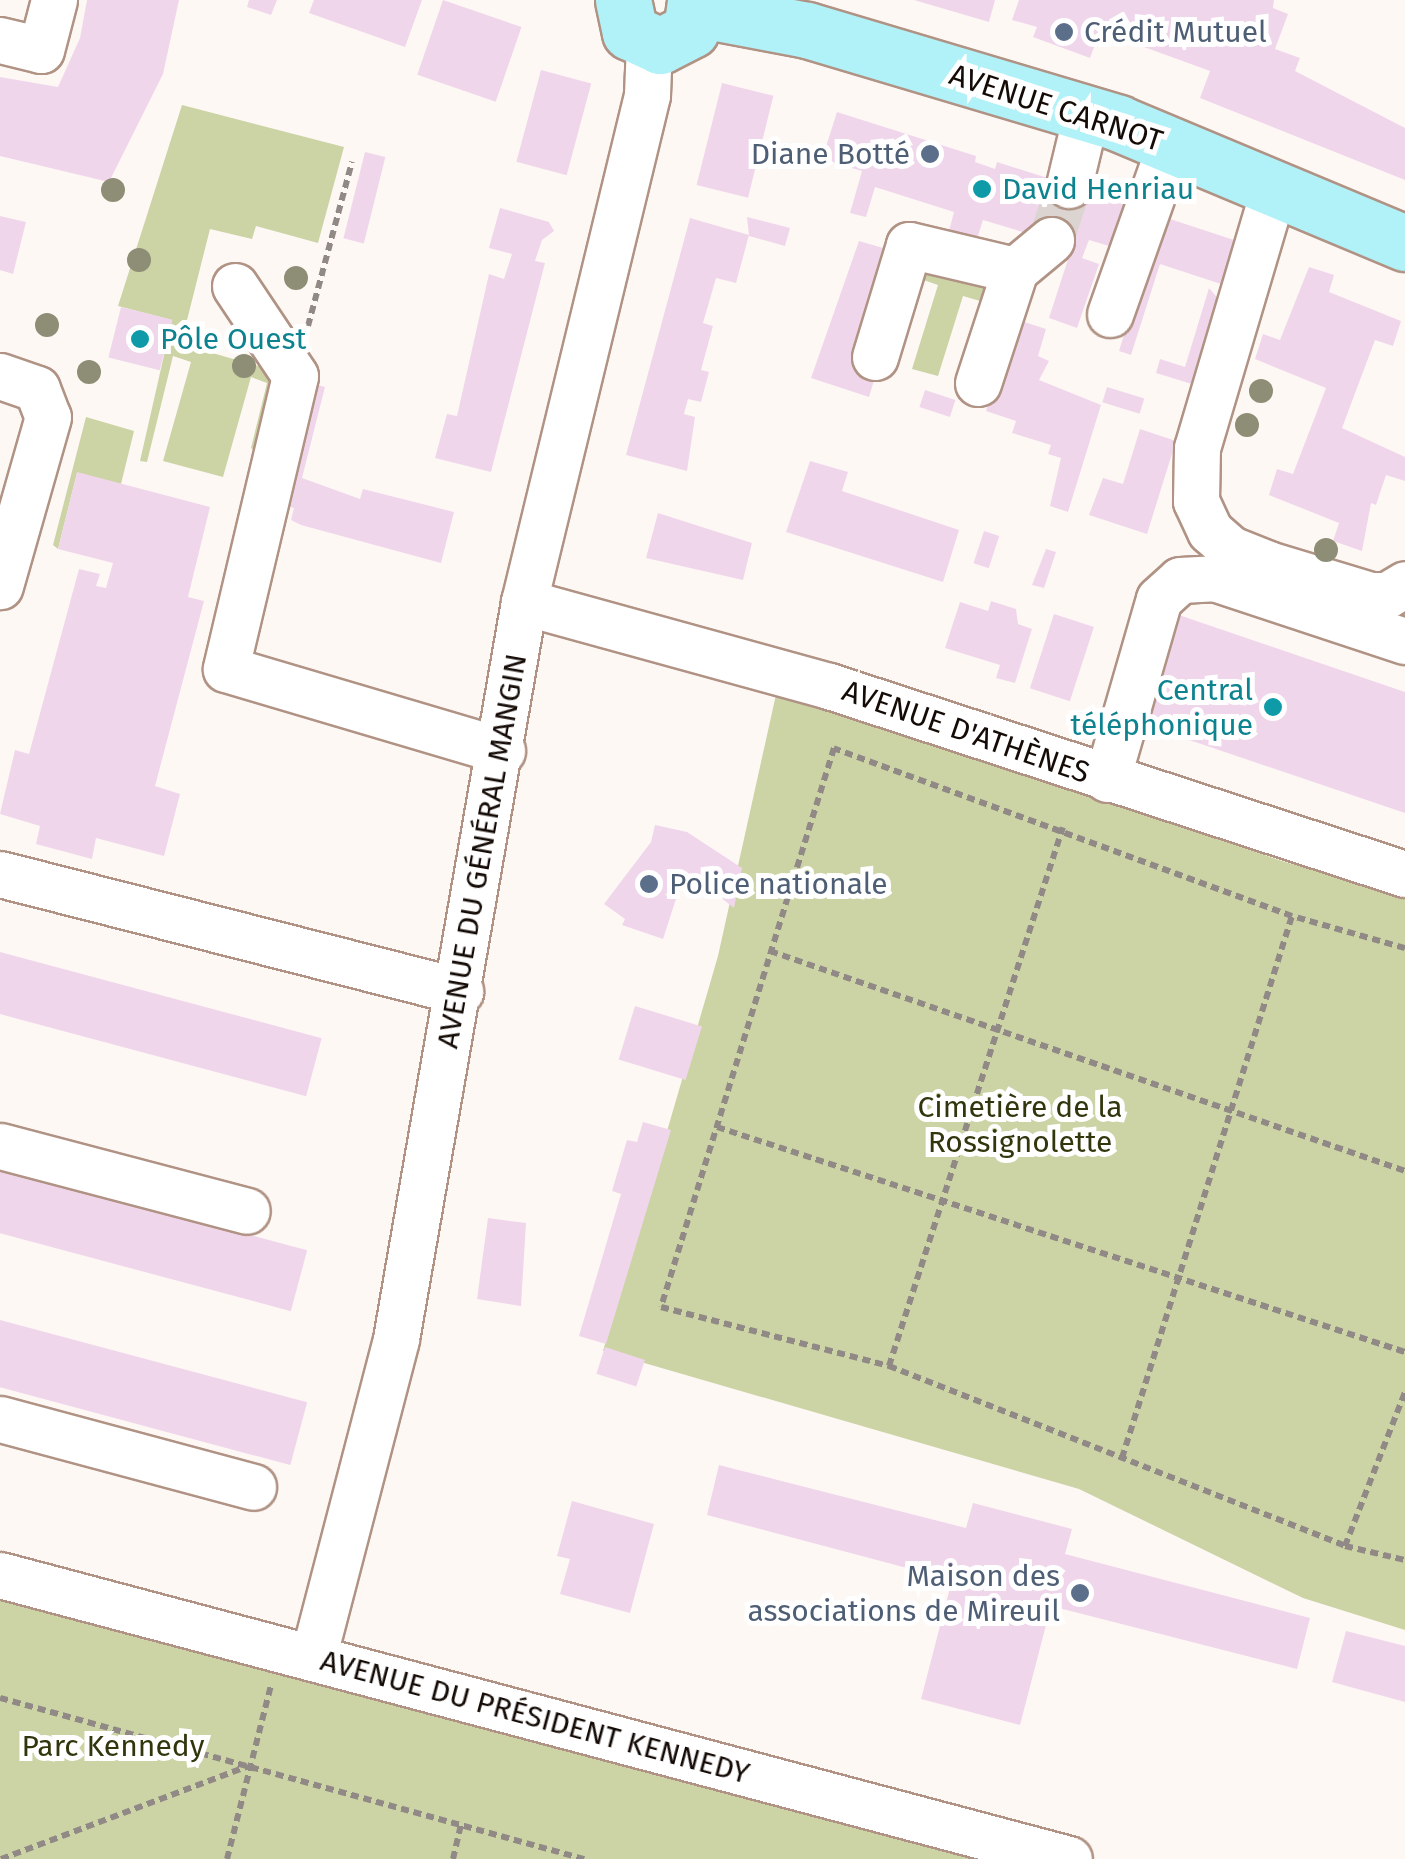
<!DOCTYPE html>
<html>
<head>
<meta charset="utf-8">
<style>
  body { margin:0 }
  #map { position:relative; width:1405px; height:1859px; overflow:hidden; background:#fef8f5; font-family:"Fira Sans",sans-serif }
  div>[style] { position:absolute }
  .green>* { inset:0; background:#ccd3a5 }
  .building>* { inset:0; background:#f0d6eb; transform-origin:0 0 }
  .minor-tunnel>* { height:45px; margin-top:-22.5px; transform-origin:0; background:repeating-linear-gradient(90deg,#dbd4d1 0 45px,transparent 0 67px) }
  .path>* { height:6px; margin-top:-3px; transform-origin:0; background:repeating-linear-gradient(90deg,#908985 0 8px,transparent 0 13px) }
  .roads { filter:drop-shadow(2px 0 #b09384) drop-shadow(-2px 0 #b09384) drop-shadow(0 2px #b09384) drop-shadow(0 -2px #b09384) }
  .minor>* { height:45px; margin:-22.5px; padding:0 22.5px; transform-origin:22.5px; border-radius:22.5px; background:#fff }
  .major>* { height:55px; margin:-27.5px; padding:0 27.5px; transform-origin:27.5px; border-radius:27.5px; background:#b1f2f9 }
  .trees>* { width:24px; height:24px; margin:-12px; border-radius:50%; background:#8e8d75 }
  .dots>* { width:28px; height:28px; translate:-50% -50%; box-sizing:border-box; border:5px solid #fff; border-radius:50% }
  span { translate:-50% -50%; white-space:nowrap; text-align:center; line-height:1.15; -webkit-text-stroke:10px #fff; paint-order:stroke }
  .service-label { font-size:30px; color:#4e5e75 }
  .left { translate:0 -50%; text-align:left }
  .right { translate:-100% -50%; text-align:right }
  .street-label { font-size:30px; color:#140b06 }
  .culture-label { font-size:30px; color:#0d838f }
  .park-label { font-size:30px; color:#32360d }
</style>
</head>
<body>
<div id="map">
  <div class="green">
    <i style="clip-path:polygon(182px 105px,344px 147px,318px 243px,256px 226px,252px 239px,210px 229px,181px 344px,272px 370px,278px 387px,257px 453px,251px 448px,267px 383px,251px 377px,223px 477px,163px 461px,191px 362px,173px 356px,147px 462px,140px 461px,172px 320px,118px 306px)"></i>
    <i style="clip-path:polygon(917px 258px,994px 283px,987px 303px,963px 296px,938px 376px,912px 369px,938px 285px,912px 276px)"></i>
    <i style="clip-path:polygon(86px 417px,134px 431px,121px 484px,77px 473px,58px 549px,53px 545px)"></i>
    <i style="clip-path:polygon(777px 690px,1285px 862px,1405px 895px,1405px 1630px,1303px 1598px,1079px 1489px,603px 1351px,718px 956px)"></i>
    <i style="clip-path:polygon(0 1600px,985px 1859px,0 1859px)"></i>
  </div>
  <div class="building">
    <i style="clip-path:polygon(87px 0,179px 0,163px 74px,109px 182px,0 156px,0 77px,58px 87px,80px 38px)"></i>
    <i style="clip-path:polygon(249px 0,277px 0,271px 15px,247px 7px)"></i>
    <i style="clip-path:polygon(314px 0,422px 0,405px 47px,309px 13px)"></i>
    <i style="left:443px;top:0;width:83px;height:79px;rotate:19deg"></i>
    <i style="clip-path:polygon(914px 0,995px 0,989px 22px)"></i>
    <i style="clip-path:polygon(1019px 0,1274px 0,1273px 8px,1288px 14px,1275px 49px,1300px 58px,1295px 71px,1405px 128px,1405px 180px,1200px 98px,1210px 71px,1100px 31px,1090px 58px,1033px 37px,1037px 27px,1012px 20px)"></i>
    <i style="left:541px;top:70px;width:52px;height:95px;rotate:15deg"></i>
    <i style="left:722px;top:83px;width:53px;height:105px;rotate:14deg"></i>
    <i style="clip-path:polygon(837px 112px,976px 156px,975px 162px,995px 169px,997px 162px,1136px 206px,1122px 250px,1089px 240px,1082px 258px,1099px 264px,1077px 328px,1049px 318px,1072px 247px,983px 220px,977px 239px,949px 231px,954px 212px,875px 187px,866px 217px,850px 213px,862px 171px,822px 159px)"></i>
    <i style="left:365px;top:152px;width:21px;height:89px;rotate:14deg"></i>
    <i style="clip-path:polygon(500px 208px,549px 222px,554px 231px,542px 240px,535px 261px,545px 263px,491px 472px,435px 458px,447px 414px,457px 416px,489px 274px,504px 279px,512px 254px,489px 248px)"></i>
    <i style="clip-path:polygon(0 216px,26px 222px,13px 274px,0 270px)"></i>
    <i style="clip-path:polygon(1161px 216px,1240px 242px,1227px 286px,1160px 264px,1131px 355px,1119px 351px)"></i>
    <i style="clip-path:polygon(747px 217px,790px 228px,785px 246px,749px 236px)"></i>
    <i style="clip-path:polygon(690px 218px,749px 235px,736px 283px,716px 278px,703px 323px,713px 326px,701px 370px,709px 372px,701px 402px,688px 399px,684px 414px,695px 417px,687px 471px,626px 455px)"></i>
    <i style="clip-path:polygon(859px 241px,890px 250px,855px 367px,876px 374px,869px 397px,811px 378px)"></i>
    <i style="clip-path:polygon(1309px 267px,1334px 275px,1329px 292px,1401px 321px,1393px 346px,1375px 340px,1342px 428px,1405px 457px,1405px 481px,1386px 475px,1376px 505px,1371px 503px,1362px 551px,1333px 541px,1339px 523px,1269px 495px,1277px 469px,1293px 474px,1326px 388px,1255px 359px,1263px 334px,1280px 340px)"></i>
    <i style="clip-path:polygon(1209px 288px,1221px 302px,1195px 385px,1156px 373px,1160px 359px,1185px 367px)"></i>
    <i style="left:121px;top:307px;width:53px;height:52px;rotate:14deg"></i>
    <i style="clip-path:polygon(1015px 319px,1046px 329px,1038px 356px,1049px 361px,1039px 380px,1101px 405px,1068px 512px,1050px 506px,1061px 458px,1048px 454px,1051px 445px,1012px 433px,1016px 421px,986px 411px)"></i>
    <i style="clip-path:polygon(314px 384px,325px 387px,302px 478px,360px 499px,363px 489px,454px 512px,441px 563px,301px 525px,291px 520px,294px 508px,276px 504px)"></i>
    <i style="left:1107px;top:387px;width:39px;height:16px;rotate:17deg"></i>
    <i style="left:925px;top:390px;width:32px;height:18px;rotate:18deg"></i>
    <i style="clip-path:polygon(1140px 429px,1176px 441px,1147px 534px,1089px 515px,1103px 478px,1123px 484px)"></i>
    <i style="clip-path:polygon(810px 461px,848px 472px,842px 491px,959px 530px,943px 582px,786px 532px)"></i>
    <i style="clip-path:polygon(77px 472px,210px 507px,188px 597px,204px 601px,155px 786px,180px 794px,164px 856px,96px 838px,92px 859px,36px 844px,40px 826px,0 814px,15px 750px,29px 754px,79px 569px,100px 574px,96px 586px,106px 588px,113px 563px,58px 549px)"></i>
    <i style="clip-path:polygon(658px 513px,752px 543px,743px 580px,646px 558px)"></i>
    <i style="left:984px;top:531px;width:16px;height:34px;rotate:18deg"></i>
    <i style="clip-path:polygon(1046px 549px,1056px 552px,1044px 588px,1032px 585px)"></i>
    <i style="clip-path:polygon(991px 601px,1016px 609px,1018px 624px,1032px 629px,1015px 683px,996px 678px,1000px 665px,945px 648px,960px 602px,988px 611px)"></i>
    <i style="clip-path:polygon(1173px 613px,1405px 692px,1405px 813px,1136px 722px)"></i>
    <i style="left:1054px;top:614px;width:42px;height:78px;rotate:18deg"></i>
    <i style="clip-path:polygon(655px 825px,687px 832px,742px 868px,734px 908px,690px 873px,665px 895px,676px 899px,663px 939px,622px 925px,625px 919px,604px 904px,651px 842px)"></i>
    <i style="left:0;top:952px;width:333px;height:60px;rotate:15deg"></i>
    <i style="left:635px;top:1006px;width:70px;height:56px;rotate:17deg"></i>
    <i style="clip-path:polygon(643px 1122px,671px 1130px,606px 1344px,579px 1336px,621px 1194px,612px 1191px,627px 1140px,637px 1142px)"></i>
    <i style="left:0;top:1168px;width:318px;height:63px;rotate:15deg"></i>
    <i style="clip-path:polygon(488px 1218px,526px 1223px,521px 1306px,477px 1299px)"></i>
    <i style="left:0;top:1320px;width:318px;height:65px;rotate:15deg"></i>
    <i style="left:605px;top:1347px;width:42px;height:28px;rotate:18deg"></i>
    <i style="clip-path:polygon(719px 1465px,966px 1528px,973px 1503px,1072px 1529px,1065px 1554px,1310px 1618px,1297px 1669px,1051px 1606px,1020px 1725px,921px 1699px,952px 1580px,707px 1515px)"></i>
    <i style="clip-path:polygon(572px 1501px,654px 1524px,630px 1613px,560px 1594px,570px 1559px,557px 1556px)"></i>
    <i style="clip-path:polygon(1346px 1631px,1405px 1646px,1405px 1702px,1332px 1682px)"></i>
  </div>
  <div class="minor-tunnel">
    <i style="left:1051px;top:240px;width:58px;rotate:-71.9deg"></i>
  </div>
  <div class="path">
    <i style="left:308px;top:326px;width:170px;rotate:-75deg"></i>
    <i style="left:1405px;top:948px;width:117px;rotate:-164.2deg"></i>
    <i style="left:1292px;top:916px;width:488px;rotate:-159.9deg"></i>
    <i style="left:834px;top:748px;width:585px;rotate:107.2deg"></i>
    <i style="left:661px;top:1307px;width:236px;rotate:14.5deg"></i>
    <i style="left:889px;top:1366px;width:490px;rotate:21.5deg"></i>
    <i style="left:1345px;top:1546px;width:62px;rotate:13.1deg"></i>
    <i style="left:770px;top:951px;width:672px;rotate:19.11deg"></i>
    <i style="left:717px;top:1127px;width:724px;rotate:18.11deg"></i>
    <i style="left:889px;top:1366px;width:566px;rotate:-72.11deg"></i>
    <i style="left:1122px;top:1458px;width:568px;rotate:-72.59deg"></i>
    <i style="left:1345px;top:1546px;width:165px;rotate:-68.7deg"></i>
    <i style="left:0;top:1698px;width:606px;rotate:15.41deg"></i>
    <i style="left:1px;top:1859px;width:264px;rotate:-20.6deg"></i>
    <i style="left:227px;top:1859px;width:179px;rotate:-75.8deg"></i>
    <i style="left:453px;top:1859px;width:35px;rotate:-77deg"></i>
  </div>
  <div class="roads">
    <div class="minor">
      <i style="left:0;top:40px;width:42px;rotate:13.7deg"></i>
      <i style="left:41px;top:50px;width:52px;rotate:-75.4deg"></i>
      <i style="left:1069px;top:185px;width:73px;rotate:-76.5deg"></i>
      <i style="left:1274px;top:188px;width:271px;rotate:106.5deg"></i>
      <i style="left:1197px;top:448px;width:53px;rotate:91.1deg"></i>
      <i style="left:1196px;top:501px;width:33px;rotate:65deg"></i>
      <i style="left:1210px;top:531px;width:28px;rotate:41deg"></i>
      <i style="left:1231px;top:549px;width:40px;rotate:22deg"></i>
      <i style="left:1268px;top:564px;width:108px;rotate:16.8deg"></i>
      <i style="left:1371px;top:595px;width:16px"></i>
      <i style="left:1387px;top:595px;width:21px;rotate:-31deg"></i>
      <i style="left:235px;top:286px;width:108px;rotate:56.3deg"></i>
      <i style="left:295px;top:376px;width:301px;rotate:103.3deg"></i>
      <i style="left:226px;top:669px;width:288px;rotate:16.5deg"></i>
      <i style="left:1110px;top:314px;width:179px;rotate:-70.5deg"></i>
      <i style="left:875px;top:357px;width:117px;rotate:-73.1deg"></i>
      <i style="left:909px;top:245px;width:109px;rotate:13.3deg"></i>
      <i style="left:1015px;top:270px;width:47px;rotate:-39.8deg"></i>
      <i style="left:0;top:376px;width:39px;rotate:19deg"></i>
      <i style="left:37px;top:389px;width:30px;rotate:69deg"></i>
      <i style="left:48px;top:417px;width:176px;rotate:105.9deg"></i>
      <i style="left:978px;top:383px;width:119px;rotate:-71.9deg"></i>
      <i style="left:524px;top:602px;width:316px;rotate:15.4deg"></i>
      <i style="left:829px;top:686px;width:606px;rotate:18.08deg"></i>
      <i style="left:1107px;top:779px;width:187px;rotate:-73.9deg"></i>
      <i style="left:1159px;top:599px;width:28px;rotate:-42deg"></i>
      <i style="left:1180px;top:580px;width:34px;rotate:-3deg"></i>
      <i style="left:1214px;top:578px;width:201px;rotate:18.3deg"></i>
      <i style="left:0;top:874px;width:475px;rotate:14.3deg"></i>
      <i style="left:0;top:1146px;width:255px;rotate:14.7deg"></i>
      <i style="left:0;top:1419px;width:262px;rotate:15deg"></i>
      <i style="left:0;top:1575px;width:1106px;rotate:14.88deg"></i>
      <i style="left:313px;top:1658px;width:330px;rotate:-75.4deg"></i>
      <i style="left:396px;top:1339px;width:748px;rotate:-80.15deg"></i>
      <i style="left:524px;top:602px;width:522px;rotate:-76.36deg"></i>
      <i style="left:647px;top:95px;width:51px;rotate:-87.8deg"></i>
    </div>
    <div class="major">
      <i style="left:623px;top:0;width:33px;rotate:78deg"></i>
      <i style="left:630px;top:32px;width:33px;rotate:25deg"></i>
      <i style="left:660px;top:46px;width:35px;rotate:-27deg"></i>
      <i style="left:691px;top:30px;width:30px;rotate:-82deg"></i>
      <i style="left:696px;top:9px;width:113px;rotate:10.7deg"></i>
      <i style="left:807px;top:30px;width:325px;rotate:16.6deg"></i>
      <i style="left:1118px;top:123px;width:311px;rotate:22.7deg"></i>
    </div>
  </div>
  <div class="trees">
    <i style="left:113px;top:190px"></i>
    <i style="left:139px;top:260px"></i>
    <i style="left:296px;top:278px"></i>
    <i style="left:47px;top:325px"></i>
    <i style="left:244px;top:366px"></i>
    <i style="left:89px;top:372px"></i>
    <i style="left:1261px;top:391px"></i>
    <i style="left:1247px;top:425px"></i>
    <i style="left:1326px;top:550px"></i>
  </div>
  <div class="dots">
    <i style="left:1064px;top:32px;background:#5c6f8a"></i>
    <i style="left:930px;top:154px;background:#5c6f8a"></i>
    <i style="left:982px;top:189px;background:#0f9aa8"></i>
    <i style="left:140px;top:339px;background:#0f9aa8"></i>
    <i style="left:1273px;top:707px;background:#0f9aa8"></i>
    <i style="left:649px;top:884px;background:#5c6f8a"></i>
    <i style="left:1080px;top:1593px;background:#5c6f8a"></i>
  </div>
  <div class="service-label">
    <span class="left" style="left:1084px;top:32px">Crédit Mutuel</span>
    <span class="right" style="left:910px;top:154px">Diane Botté</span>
    <span class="left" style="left:669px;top:884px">Police nationale</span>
    <span class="right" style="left:1060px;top:1593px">Maison des<br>associations de Mireuil</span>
  </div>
  <div class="street-label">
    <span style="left:1056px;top:108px;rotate:18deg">AVENUE CARNOT</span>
    <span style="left:966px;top:732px;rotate:19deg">AVENUE D'ATHÈNES</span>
    <span style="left:482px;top:851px;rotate:-80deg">AVENUE DU GÉNÉRAL MANGIN</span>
    <span style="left:535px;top:1717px;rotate:15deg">AVENUE DU PRÉSIDENT KENNEDY</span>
  </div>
  <div class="culture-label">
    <span class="left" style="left:1002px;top:189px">David Henriau</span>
    <span class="left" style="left:160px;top:339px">Pôle Ouest</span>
    <span class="right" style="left:1253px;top:707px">Central<br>téléphonique</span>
  </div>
  <div class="park-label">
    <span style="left:1020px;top:1124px">Cimetière de la<br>Rossignolette</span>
    <span style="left:113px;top:1746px">Parc Kennedy</span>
  </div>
</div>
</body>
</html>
